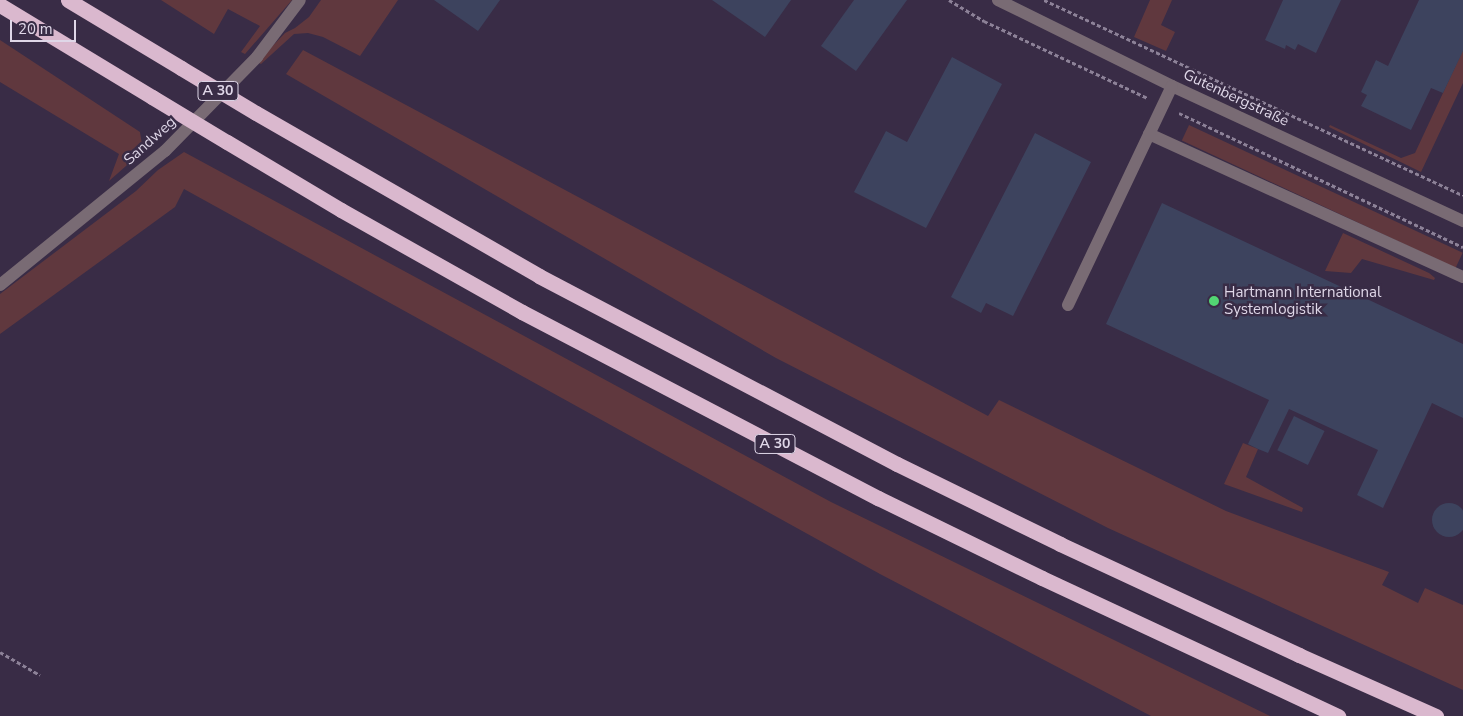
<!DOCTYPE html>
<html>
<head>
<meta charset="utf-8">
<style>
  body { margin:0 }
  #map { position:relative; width:1463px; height:716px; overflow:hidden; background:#392c46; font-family:"Nunito Sans",sans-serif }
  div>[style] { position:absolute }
  .green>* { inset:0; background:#60383e; transform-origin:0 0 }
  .building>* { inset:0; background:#3d435e; transform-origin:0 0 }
  .round { border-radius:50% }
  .path>* { height:3px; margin-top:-1.5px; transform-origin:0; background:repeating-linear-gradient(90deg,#8d8298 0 4px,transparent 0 6.5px) }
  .minor>* { height:12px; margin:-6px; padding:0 6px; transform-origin:6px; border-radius:6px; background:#796b74 }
  .highway>* { height:15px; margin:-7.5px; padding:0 7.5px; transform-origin:7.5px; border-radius:7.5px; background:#dab8ce }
  .highway-bridge>* { height:15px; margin:-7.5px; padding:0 7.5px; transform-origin:7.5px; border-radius:7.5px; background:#dab8ce }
  .dots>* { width:14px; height:14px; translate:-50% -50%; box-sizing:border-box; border:2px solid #392c46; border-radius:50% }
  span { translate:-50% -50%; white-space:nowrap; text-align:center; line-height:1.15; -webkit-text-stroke:5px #392c46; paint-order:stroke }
  .shield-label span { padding:1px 4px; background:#392c46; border:1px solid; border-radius:4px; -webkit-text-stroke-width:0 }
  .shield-label { font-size:14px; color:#dfd7e8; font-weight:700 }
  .street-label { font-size:15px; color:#dfd7e8 }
  .poi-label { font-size:15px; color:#dfd7e8 }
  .left { translate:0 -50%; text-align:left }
  .scale { position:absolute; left:10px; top:20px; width:66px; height:22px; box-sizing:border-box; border:2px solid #dfd7e8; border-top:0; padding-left:6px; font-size:15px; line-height:18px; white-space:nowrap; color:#dfd7e8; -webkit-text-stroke:4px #392c46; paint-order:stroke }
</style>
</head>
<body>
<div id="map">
  <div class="green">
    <i style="clip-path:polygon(161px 0,292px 0,245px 54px,241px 52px,260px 26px,228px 9px,214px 34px)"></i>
    <i style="clip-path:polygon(321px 0,398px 0,360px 56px,323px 37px,308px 33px,294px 34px,261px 64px,257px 62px,285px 33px,295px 28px,309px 17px)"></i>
    <i style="clip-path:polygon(1150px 0,1172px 0,1161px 25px,1175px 32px,1166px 51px,1134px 37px)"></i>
    <i style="clip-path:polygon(0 40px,140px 132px,143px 151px,109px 181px,119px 154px,0 82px)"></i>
    <i style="clip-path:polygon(303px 50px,988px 416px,999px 400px,1226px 511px,1389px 572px,1382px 585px,1418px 603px,1425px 588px,1463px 605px,1463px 690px,1108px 528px,776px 358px,286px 74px)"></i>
    <i style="clip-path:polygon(1463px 50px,1463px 83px,1421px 172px,1329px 127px,1330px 125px,1401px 158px,1415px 153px)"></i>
    <i style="left:1189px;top:125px;width:302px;height:17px;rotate:25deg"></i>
    <i style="clip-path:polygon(184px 152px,831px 502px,1270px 716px,1151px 716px,880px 574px,184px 189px,175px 207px,0 334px,0 294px,136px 191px,158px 170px)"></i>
    <i style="clip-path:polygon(1343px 233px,1429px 273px,1435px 278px,1434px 280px,1362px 259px,1351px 273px,1325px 271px)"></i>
    <i style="clip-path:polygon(1243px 443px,1258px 449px,1246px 477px,1303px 508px,1302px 512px,1224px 484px)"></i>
  </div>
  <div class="building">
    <i style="clip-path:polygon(434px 0,500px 0,478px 31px)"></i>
    <i style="clip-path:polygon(712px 0,791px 0,765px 37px)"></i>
    <i style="clip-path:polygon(854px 0,907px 0,856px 71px,821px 46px)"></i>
    <i style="clip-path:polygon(1283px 0,1341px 0,1316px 53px,1298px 44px,1295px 50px,1286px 45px,1285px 49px,1265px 40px)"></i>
    <i style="clip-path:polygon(1419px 0,1463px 0,1463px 51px,1443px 93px,1431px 88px,1411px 130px,1361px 106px,1367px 95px,1361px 92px,1376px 60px,1388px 66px)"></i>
    <i style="clip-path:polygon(952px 57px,1002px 84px,926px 228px,854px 192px,886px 131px,907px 142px)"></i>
    <i style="clip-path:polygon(1035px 133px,1091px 162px,1013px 316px,986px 303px,981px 313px,951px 297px)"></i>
    <i style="clip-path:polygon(1162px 203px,1463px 344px,1463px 418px,1432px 403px,1383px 508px,1357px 495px,1378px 450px,1289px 409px,1268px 453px,1258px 449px,1248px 444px,1269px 400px,1106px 324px)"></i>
    <i style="left:1294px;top:416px;width:34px;height:38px;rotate:26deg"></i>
    <i class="round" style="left:1432px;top:503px;width:34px;height:34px"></i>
  </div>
  <div class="path">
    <i style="left:949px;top:0;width:41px;rotate:31deg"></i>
    <i style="left:984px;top:21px;width:181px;rotate:25.2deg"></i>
    <i style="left:1044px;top:0;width:462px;rotate:25deg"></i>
    <i style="left:1179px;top:113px;width:314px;rotate:25.3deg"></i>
    <i style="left:0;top:652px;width:46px;rotate:29.9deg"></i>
  </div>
  <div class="minor">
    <i style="left:998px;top:0;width:194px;rotate:26.3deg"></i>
    <i style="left:1172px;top:86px;width:321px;rotate:24.9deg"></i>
    <i style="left:1149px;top:134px;width:345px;rotate:24.5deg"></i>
    <i style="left:0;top:285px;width:213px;rotate:-39.1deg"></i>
    <i style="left:165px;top:151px;width:132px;rotate:-45.6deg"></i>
    <i style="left:257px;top:57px;width:71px;rotate:-53deg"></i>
    <i style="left:1068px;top:305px;width:242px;rotate:-64.6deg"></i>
  </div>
  <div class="highway">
    <i style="left:68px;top:0;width:132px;rotate:31deg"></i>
    <i style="left:0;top:5px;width:178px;rotate:31.2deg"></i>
    <i style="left:256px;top:113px;width:327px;rotate:29.9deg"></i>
    <i style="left:539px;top:276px;width:404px;rotate:27.7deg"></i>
    <i style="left:897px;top:464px;width:182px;rotate:26.1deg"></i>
    <i style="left:1060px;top:544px;width:264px;rotate:24.9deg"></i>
    <i style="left:1299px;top:655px;width:150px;rotate:24deg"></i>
    <i style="left:227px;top:142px;width:133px;rotate:30.8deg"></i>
    <i style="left:341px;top:210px;width:208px;rotate:29.4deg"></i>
    <i style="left:522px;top:312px;width:402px;rotate:27.6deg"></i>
    <i style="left:878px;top:498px;width:182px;rotate:26deg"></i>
    <i style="left:1042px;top:578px;width:327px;rotate:25deg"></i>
  </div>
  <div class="highway-bridge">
    <i style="left:181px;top:68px;width:87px;rotate:31deg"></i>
    <i style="left:152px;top:97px;width:87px;rotate:31deg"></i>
  </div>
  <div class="dots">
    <i style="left:1214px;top:301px;background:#52d673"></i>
  </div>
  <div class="shield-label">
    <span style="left:218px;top:91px">A 30</span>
    <span style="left:775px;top:444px">A 30</span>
  </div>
  <div class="street-label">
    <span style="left:1236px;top:98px;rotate:25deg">Gutenbergstraße</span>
    <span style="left:150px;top:141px;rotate:-42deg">Sandweg</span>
  </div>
  <div class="poi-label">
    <span class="left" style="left:1224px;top:301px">Hartmann International<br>Systemlogistik</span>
  </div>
  <div class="scale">20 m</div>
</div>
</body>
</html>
